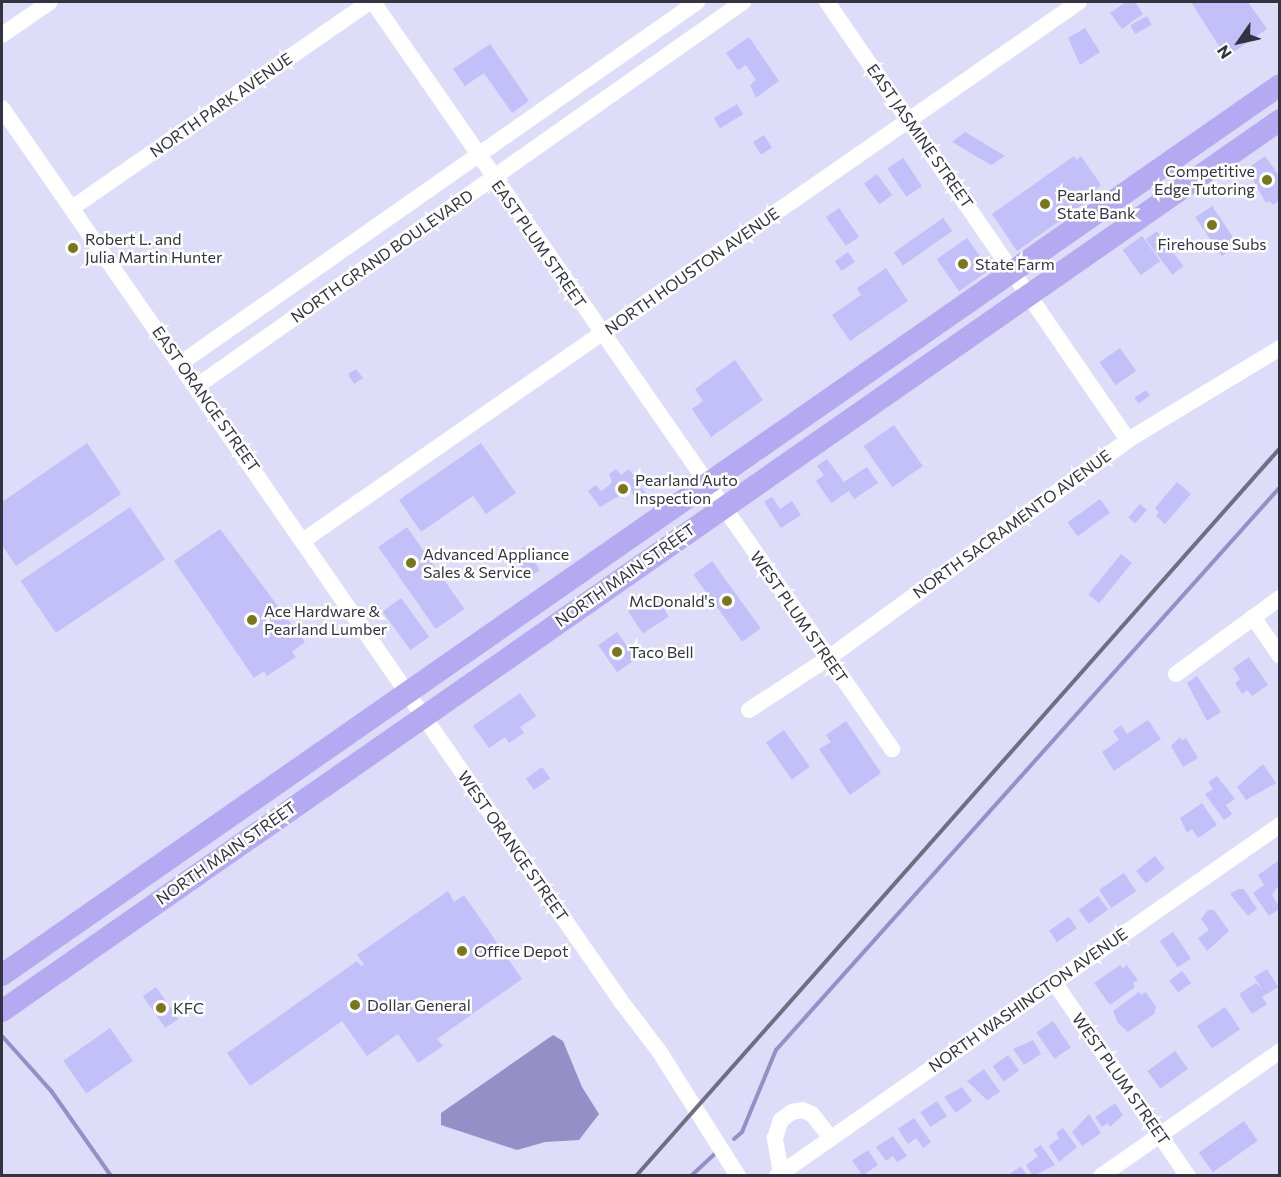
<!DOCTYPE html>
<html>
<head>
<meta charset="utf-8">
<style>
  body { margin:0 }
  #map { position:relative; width:1281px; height:1177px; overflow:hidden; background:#dddcf9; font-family:Commissioner,sans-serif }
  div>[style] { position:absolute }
  .water>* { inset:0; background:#9490c7 }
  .stream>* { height:4px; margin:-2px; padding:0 2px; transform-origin:2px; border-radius:2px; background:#9490c7 }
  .building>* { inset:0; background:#c3c0f9; transform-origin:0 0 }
  .minor>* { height:16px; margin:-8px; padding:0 8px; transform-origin:8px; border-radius:8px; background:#fff }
  .major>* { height:22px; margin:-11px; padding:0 11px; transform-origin:11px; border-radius:11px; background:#b5a9f2 }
  .rail>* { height:4px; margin:-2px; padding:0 2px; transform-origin:2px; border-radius:2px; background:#706f82 }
  .dots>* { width:16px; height:16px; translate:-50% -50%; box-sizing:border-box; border:3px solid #fff; border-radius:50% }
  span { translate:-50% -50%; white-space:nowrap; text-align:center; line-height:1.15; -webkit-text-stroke:5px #fff; paint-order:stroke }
  .street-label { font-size:16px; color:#343341 }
  .poi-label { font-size:16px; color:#343341 }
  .right { translate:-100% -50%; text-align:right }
  .left { translate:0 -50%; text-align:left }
  .frame { position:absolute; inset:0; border:3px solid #343341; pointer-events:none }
  .north { position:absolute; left:1209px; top:12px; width:60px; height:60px; -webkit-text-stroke:4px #fff; paint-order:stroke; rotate:236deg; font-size:16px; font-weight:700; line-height:24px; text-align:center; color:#343341 }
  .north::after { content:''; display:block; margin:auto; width:21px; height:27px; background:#343341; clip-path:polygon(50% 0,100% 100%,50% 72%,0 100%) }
</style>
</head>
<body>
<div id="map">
  <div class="water">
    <i style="clip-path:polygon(553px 1035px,563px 1041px,582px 1087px,599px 1114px,579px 1140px,545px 1142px,517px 1150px,441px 1125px,441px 1113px)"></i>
  </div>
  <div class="stream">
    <i style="left:2px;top:1036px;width:75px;rotate:48.2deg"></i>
    <i style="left:52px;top:1092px;width:103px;rotate:54.9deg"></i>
    <i style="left:734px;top:1139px;width:11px;rotate:-41deg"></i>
    <i style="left:742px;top:1132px;width:89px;rotate:-67.5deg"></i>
    <i style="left:776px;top:1050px;width:756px;rotate:-48.16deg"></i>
    <i style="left:691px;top:1176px;width:34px;rotate:-43deg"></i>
  </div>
  <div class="building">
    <i style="clip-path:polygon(1126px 2px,1135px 2px,1143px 14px,1122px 29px,1110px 13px)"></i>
    <i style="clip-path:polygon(1191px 2px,1248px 2px,1267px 29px,1226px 57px)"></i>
    <i style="left:1147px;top:16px;width:10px;height:19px;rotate:61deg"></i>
    <i style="clip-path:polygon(1085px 28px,1100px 52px,1080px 65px,1068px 38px)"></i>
    <i style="clip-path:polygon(749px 37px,779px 81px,756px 98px,750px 85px,756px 80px,746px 65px,738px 70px,726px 53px)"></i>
    <i style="clip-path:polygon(490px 44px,529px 101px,512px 113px,484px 73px,465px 86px,453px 69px)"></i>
    <i style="left:737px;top:104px;width:12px;height:27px;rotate:59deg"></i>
    <i style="clip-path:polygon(965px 132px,1005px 156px,991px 165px,952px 142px)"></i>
    <i style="left:764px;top:135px;width:15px;height:13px;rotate:58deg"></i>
    <i style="clip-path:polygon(1074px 156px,1076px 160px,1081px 156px,1101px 185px,1096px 189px,1099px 193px,1017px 251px,992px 214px)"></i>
    <i style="clip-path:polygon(1265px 156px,1280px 177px,1280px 200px,1273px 205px,1270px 201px,1266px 203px,1247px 169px)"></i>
    <i style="left:903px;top:158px;width:34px;height:19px;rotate:56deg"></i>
    <i style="left:877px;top:174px;width:26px;height:16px;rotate:54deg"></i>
    <i style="left:1212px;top:206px;width:47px;height:20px;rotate:56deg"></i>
    <i style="left:839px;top:208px;width:35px;height:16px;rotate:55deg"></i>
    <i style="left:943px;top:218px;width:16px;height:60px;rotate:55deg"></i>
    <i style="left:1157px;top:231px;width:44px;height:14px;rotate:53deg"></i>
    <i style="left:1142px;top:236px;width:31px;height:24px;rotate:54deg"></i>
    <i style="left:967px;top:238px;width:39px;height:37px;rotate:55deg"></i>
    <i style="left:848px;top:252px;width:12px;height:16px;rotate:55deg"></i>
    <i style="clip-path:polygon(886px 268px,908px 301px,850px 341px,832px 315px,861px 295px,857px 288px)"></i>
    <i style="left:1120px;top:348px;width:28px;height:25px;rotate:55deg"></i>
    <i style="clip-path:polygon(735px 360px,763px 400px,711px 437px,692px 409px,703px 401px,695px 389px)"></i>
    <i style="clip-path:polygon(356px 369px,363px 378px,354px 384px,348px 374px)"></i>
    <i style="left:1146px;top:390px;width:7px;height:14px;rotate:56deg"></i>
    <i style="left:894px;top:425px;width:50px;height:37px;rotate:55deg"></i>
    <i style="clip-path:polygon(87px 443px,121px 494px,16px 566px,2px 545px,2px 502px)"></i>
    <i style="clip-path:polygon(481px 443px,516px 493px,486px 514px,473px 496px,421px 532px,399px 500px)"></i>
    <i style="clip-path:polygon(827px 459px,844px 482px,867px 467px,878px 483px,854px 499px,849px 491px,831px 503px,816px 481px,824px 475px,817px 466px)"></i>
    <i style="clip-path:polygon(616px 469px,621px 475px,629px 469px,647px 495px,638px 502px,630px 490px,600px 507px,588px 491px,596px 485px,601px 491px,608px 486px,612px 482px,609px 474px)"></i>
    <i style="clip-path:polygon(1177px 482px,1191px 494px,1165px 524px,1156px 516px,1159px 513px,1155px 508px)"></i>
    <i style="clip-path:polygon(772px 497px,780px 509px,792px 501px,801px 515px,781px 528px,764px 502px)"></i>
    <i style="left:1100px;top:499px;width:17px;height:40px;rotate:54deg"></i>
    <i style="left:1140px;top:504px;width:9px;height:18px;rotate:41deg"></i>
    <i style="left:130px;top:507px;width:63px;height:132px;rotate:56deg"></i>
    <i style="left:407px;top:527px;width:100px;height:35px;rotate:55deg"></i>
    <i style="clip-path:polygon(220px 529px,305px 642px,292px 652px,296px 657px,267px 676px,264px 671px,254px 678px,174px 561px)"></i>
    <i style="left:524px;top:547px;width:28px;height:14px;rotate:55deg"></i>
    <i style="left:1121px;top:554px;width:14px;height:52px;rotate:39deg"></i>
    <i style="left:712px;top:561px;width:83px;height:23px;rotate:54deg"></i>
    <i style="left:654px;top:594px;width:27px;height:31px;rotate:57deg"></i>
    <i style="left:401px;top:598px;width:48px;height:23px;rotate:54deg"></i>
    <i style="left:617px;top:632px;width:33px;height:23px;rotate:55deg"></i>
    <i style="clip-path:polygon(1249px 657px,1268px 685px,1252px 696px,1248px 690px,1242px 694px,1235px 683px,1240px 679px,1233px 668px)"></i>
    <i style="clip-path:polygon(1197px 676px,1221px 712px,1207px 721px,1187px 683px)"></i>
    <i style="clip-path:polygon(520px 693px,536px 716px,520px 727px,524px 733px,509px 743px,505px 737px,489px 748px,473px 726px)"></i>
    <i style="clip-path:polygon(1148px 720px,1161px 739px,1114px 771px,1102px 752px,1119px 740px,1113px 731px,1121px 725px,1127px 734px)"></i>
    <i style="clip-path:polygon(846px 721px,881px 773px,850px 795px,819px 749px,831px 742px,826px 735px)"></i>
    <i style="left:784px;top:730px;width:45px;height:22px;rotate:55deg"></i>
    <i style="clip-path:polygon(1180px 737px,1182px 740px,1186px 738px,1198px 758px,1183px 767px,1171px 746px)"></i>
    <i style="clip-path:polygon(1263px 764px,1276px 783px,1246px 800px,1237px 787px)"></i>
    <i style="left:542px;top:767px;width:14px;height:20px;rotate:54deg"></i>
    <i style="clip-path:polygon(1217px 776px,1235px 799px,1226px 805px,1232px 814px,1224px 820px,1205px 794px,1213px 789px,1208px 782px)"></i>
    <i style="clip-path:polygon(1202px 803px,1217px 825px,1198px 838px,1192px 829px,1187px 833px,1180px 818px)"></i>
    <i style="left:1155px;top:856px;width:16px;height:24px;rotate:52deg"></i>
    <i style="clip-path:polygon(1278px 861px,1280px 883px,1272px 895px,1280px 908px,1269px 916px,1253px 893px,1264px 885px,1258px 875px)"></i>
    <i style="left:1124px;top:873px;width:22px;height:30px;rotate:56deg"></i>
    <i style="clip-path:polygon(1238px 889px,1244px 889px,1257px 909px,1248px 916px,1230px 894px)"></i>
    <i style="clip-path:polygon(448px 891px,454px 902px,464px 895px,522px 979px,437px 1039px,443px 1046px,418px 1063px,398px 1034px,367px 1056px,342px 1021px,250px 1086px,227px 1053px,357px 961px,361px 966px,364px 964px,357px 955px)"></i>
    <i style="left:1098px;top:896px;width:17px;height:24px;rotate:54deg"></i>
    <i style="clip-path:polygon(1208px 910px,1214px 910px,1229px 931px,1207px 951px,1198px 938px,1209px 930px,1201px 919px)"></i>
    <i style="left:1069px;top:917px;width:14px;height:24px;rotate:56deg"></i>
    <i style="left:1173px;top:932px;width:32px;height:16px;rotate:56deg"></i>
    <i style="clip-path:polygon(1120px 965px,1123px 968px,1127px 965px,1138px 980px,1133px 983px,1135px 987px,1110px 1005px,1094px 983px)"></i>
    <i style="clip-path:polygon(1267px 969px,1278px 987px,1262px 997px,1267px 1004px,1252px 1014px,1239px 994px,1256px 983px,1262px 989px,1254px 977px)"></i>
    <i style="left:1182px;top:971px;width:15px;height:16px;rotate:53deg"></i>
    <i style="left:156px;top:987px;width:39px;height:16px;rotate:55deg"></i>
    <i style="clip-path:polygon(1139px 992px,1141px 995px,1146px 992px,1156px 1007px,1154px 1014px,1128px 1032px,1118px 1023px,1113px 1011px)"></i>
    <i style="left:1225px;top:1007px;width:27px;height:34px;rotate:56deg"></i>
    <i style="left:1053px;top:1021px;width:32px;height:20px;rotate:56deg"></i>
    <i style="left:110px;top:1028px;width:40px;height:57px;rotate:55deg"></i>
    <i style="clip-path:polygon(1033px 1040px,1041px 1054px,1024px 1065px,1013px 1049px)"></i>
    <i style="left:1175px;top:1051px;width:22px;height:34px;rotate:54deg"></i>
    <i style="left:1008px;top:1055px;width:19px;height:19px;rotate:54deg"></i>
    <i style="clip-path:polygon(984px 1069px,1000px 1092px,987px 1100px,967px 1081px)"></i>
    <i style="clip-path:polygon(962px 1087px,972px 1101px,956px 1113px,944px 1097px)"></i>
    <i style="left:937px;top:1101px;width:18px;height:20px;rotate:56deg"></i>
    <i style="clip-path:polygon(1115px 1103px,1123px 1115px,1110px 1127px,1108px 1123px,1102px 1127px,1095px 1117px)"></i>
    <i style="clip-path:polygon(1089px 1114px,1101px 1133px,1082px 1146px,1072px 1132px)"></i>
    <i style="clip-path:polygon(914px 1118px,931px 1142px,923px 1148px,916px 1138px,908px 1144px,898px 1129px)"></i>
    <i style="left:1244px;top:1121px;width:24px;height:55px;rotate:55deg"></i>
    <i style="clip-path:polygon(1063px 1128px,1077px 1147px,1059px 1162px,1049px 1146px,1059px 1138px,1056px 1133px)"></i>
    <i style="clip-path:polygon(893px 1136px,907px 1156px,897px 1162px,893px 1156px,886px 1161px,876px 1147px)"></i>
    <i style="clip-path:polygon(1041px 1145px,1055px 1165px,1033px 1176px,1026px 1165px,1038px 1156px,1033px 1150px)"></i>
    <i style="left:868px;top:1150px;width:18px;height:19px;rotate:56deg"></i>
    <i style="clip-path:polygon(1021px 1166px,1027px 1176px,1007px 1176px)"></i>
  </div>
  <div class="minor">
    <i style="left:373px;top:2px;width:910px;rotate:55.21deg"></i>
    <i style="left:827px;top:2px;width:531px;rotate:55.5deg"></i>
    <i style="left:2px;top:35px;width:58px;rotate:-34.5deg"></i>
    <i style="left:2px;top:108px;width:1085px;rotate:55.28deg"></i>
    <i style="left:620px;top:1000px;width:64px;rotate:52.6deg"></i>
    <i style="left:659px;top:1051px;width:148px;rotate:57.7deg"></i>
    <i style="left:72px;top:208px;width:362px;rotate:-34.7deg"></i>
    <i style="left:181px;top:363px;width:630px;rotate:-34.98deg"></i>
    <i style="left:197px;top:386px;width:668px;rotate:-35.12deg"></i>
    <i style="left:304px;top:540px;width:943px;rotate:-34.77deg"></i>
    <i style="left:1253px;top:617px;width:47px;rotate:55.3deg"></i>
    <i style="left:1176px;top:674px;width:129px;rotate:-36.2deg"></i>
    <i style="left:749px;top:710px;width:93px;rotate:-33.2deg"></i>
    <i style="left:827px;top:659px;width:372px;rotate:-36deg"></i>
    <i style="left:1128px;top:440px;width:178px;rotate:-31.2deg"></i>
    <i style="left:1054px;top:982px;width:236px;rotate:55.4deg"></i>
    <i style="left:781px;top:1173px;width:36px;rotate:-100deg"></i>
    <i style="left:775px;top:1138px;width:19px;rotate:-72deg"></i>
    <i style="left:781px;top:1120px;width:14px;rotate:-36deg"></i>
    <i style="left:792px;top:1112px;width:10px;rotate:-11deg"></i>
    <i style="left:802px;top:1110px;width:11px;rotate:22deg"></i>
    <i style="left:812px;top:1114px;width:31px;rotate:52deg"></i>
    <i style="left:777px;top:1176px;width:613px;rotate:-34.91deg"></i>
    <i style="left:1101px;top:1176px;width:218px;rotate:-34.9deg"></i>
  </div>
  <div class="major">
    <i style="left:2px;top:975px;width:1557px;rotate:-34.85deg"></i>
    <i style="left:2px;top:1011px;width:1558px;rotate:-34.88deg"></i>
  </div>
  <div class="rail">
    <i style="left:636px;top:1176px;width:972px;rotate:-48.5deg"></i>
  </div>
  <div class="dots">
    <i style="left:1267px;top:180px;background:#7a761b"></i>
    <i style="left:1045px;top:204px;background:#7a761b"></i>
    <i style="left:1212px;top:225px;background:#7a761b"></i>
    <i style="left:73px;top:248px;background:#7a761b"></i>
    <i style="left:963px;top:264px;background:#7a761b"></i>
    <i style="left:623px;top:489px;background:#7a761b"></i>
    <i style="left:411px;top:563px;background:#7a761b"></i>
    <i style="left:727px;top:601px;background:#7a761b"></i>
    <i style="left:252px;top:620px;background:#7a761b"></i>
    <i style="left:617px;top:652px;background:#7a761b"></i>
    <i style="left:462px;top:951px;background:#7a761b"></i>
    <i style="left:355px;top:1005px;background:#7a761b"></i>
    <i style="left:161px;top:1008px;background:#7a761b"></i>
  </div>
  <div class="street-label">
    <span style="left:221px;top:105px;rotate:-35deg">NORTH PARK AVENUE</span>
    <span style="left:920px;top:136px;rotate:55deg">EAST JASMINE STREET</span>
    <span style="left:539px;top:244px;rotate:55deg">EAST PLUM STREET</span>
    <span style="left:382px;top:256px;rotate:-35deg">NORTH GRAND BOULEVARD</span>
    <span style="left:692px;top:271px;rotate:-35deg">NORTH HOUSTON AVENUE</span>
    <span style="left:206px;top:399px;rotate:55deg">EAST ORANGE STREET</span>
    <span style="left:1012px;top:524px;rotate:-36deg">NORTH SACRAMENTO AVENUE</span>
    <span style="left:625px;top:575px;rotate:-35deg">NORTH MAIN STREET</span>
    <span style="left:799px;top:617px;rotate:55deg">WEST PLUM STREET</span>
    <span style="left:513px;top:846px;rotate:55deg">WEST ORANGE STREET</span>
    <span style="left:226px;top:853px;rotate:-35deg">NORTH MAIN STREET</span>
    <span style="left:1028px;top:1000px;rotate:-35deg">NORTH WASHINGTON AVENUE</span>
    <span style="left:1121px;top:1079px;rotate:55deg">WEST PLUM STREET</span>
  </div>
  <div class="poi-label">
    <span class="right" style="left:1255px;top:180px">Competitive<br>Edge Tutoring</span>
    <span class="left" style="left:1057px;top:204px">Pearland<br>State Bank</span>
    <span class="left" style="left:85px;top:248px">Robert L. and<br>Julia Martin Hunter</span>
    <span style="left:1212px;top:244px">Firehouse Subs</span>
    <span class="left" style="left:975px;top:264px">State Farm</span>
    <span class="left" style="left:635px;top:489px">Pearland Auto<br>Inspection</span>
    <span class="left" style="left:423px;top:563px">Advanced Appliance<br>Sales &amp; Service</span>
    <span class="right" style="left:715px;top:601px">McDonald's</span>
    <span class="left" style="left:264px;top:620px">Ace Hardware &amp;<br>Pearland Lumber</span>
    <span class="left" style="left:629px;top:652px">Taco Bell</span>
    <span class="left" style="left:474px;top:951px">Office Depot</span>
    <span class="left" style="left:367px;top:1005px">Dollar General</span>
    <span class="left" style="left:173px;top:1008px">KFC</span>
  </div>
  <div class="frame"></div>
  <div class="north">N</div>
</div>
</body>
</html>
